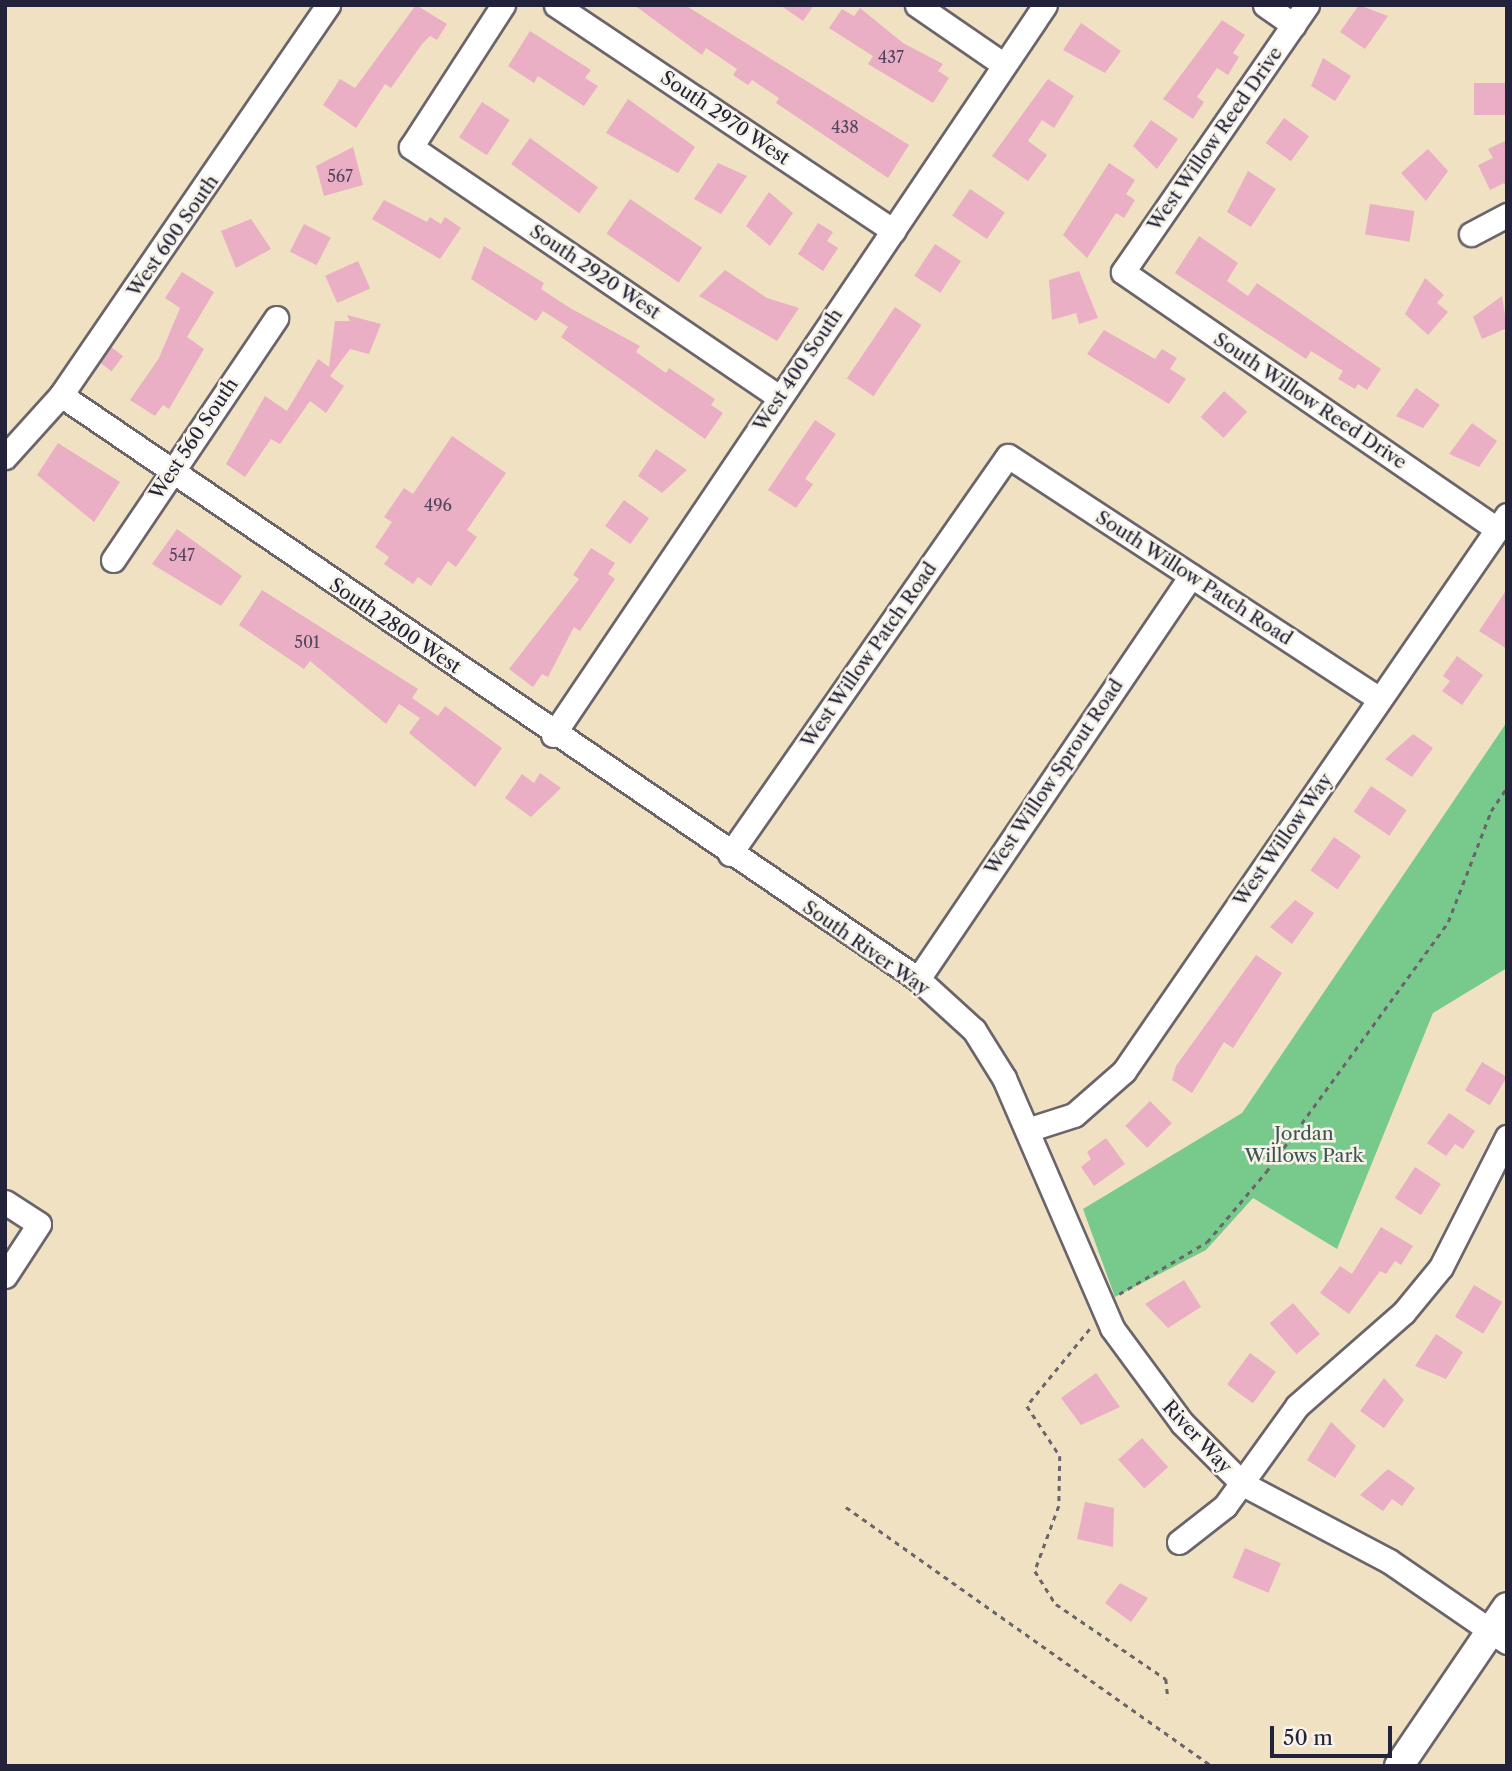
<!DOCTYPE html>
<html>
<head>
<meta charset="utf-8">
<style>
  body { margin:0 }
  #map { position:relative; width:1512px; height:1771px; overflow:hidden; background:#f0e1c3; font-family:"Libre Caslon Text",serif }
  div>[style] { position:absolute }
  .green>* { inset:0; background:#78ca8c }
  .building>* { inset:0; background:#eaafc5; transform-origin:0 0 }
  .path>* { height:2.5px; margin-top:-1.25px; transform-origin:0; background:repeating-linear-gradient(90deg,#6a656b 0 5px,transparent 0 10px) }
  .roads { filter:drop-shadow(2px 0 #6a656b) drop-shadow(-2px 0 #6a656b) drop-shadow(0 2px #6a656b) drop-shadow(0 -2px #6a656b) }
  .minor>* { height:23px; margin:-11.5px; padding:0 11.5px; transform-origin:11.5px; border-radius:11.5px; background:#fff }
  .major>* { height:28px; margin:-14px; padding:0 14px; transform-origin:14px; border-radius:14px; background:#fff }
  span { translate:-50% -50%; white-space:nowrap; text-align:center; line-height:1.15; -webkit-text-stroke:5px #f7f3e8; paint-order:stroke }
  .number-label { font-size:16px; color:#54455e }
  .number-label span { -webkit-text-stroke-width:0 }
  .street-label { font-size:19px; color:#22223b }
  .park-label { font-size:19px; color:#3c5453 }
  .frame { position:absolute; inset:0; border:7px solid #22223b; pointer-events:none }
  .scale { position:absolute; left:1270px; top:1726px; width:122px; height:32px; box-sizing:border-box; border:4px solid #22223b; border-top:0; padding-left:9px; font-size:21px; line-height:24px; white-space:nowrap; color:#22223b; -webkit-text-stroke:5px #f7f3e8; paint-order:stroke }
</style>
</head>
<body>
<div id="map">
  <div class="green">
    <i style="clip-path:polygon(1507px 722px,1507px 968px,1433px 1013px,1337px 1249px,1253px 1198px,1206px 1250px,1115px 1297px,1083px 1209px,1242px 1113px)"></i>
  </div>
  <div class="building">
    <i style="clip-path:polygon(416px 5px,447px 24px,437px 40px,430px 36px,422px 44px,391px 88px,385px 84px,356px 128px,323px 105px,340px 79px,355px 88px)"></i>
    <i style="clip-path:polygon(634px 5px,685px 5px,909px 145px,888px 178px,776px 103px,779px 98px,752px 80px,748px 85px,733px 75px,737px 69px,706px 48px,702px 55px)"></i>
    <i style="clip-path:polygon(780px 5px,814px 5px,803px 21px)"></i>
    <i style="clip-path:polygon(1359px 5px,1388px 16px,1365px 49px,1340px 32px)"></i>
    <i style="clip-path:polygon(860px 8px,903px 43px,943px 64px,938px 71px,949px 78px,933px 103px,868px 64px,873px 56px,829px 28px,842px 9px,854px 16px)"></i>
    <i style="clip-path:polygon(1222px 20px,1245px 35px,1233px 53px,1239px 57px,1228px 75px,1217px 68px,1197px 97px,1204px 102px,1193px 119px,1163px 99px)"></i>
    <i style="clip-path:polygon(1081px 23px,1121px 51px,1105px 73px,1063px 50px)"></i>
    <i style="clip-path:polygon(530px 31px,591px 70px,585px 78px,598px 86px,584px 106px,538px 76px,534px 83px,508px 66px)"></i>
    <i style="clip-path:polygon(1323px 58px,1351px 76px,1335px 101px,1311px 86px)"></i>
    <i style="clip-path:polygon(1048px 79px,1074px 96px,1054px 128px,1042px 120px,1028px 141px,1047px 155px,1028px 181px,992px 156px)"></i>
    <i style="left:1507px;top:83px;width:32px;height:33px;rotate:90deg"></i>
    <i style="clip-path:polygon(628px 99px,695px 147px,678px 173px,606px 133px)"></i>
    <i style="left:482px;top:102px;width:33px;height:42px;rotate:33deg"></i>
    <i style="left:1284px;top:118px;width:31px;height:31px;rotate:36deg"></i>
    <i style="clip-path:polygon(1151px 120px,1178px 139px,1157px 169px,1133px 146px)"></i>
    <i style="left:530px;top:138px;width:84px;height:32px;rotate:36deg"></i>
    <i style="clip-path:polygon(1507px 140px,1507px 189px,1504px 183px,1490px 190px,1478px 165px,1493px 158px,1488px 149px)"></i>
    <i style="clip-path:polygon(353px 147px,363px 185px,324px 196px,316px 166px)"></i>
    <i style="clip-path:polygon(1428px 149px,1448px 171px,1426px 201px,1401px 173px)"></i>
    <i style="clip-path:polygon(718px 163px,747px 176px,721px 214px,694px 199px)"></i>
    <i style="clip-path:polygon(1109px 163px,1135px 180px,1126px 194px,1135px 200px,1124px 218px,1116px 213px,1087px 258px,1063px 235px)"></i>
    <i style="clip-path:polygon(1248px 171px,1276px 189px,1251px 227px,1227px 212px)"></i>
    <i style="left:970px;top:189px;width:42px;height:32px;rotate:34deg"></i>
    <i style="clip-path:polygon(769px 192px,793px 213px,770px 246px,746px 226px)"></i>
    <i style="left:630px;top:199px;width:87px;height:42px;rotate:34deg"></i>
    <i style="clip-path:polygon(384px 200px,427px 222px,430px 217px,441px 224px,445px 217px,461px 228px,440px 259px,372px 219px)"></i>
    <i style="left:1370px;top:204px;width:45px;height:31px;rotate:9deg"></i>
    <i style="clip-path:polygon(251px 219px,271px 249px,236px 268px,221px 231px)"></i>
    <i style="clip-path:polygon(818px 223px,833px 232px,827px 241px,838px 248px,823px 271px,798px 254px)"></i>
    <i style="left:304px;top:224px;width:30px;height:31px;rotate:27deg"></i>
    <i style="clip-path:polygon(1199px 236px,1238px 263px,1227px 281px,1248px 296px,1257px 283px,1381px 369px,1367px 390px,1358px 384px,1355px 389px,1338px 379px,1343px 371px,1311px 351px,1306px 359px,1175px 273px)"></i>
    <i style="left:935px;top:244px;width:31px;height:38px;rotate:33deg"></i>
    <i style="clip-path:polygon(484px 246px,544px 283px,541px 289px,570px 308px,640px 346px,636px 352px,666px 373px,669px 368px,715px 399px,711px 405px,723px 413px,705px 439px,561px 337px,568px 327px,543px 311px,536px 321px,471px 279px)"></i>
    <i style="left:358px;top:261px;width:30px;height:36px;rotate:66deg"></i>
    <i style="clip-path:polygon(725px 270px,767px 298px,799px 308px,777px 341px,699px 296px)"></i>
    <i style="clip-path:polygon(1079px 271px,1098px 318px,1079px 324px,1076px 313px,1052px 320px,1049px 280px)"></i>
    <i style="clip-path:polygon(182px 272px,214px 292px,187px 337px,204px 349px,169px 409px,163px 405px,155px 416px,130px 400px,159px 358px,180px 308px,165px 298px)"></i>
    <i style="clip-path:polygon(1425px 278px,1444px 295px,1437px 303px,1448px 312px,1428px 335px,1405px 314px)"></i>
    <i style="clip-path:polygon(1502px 296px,1507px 328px,1482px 339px,1473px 317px)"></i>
    <i style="left:895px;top:307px;width:32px;height:86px;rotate:34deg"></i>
    <i style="clip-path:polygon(347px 315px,381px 324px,369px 354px,350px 349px,330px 376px,344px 386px,326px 413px,310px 401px,280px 444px,271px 439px,245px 477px,226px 464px,265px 396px,287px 411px,318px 359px,329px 367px,335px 321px,350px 321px)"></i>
    <i style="clip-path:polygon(1104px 330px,1155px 359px,1162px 349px,1177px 358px,1170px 369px,1186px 379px,1169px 404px,1087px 354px)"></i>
    <i style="left:111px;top:347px;width:15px;height:19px;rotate:37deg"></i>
    <i style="clip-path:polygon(1416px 388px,1440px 405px,1423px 428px,1396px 416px)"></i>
    <i style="left:1224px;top:391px;width:31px;height:35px;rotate:42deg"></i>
    <i style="clip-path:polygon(815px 420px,836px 434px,805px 479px,813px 484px,796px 508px,768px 490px)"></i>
    <i style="clip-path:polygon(1472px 423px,1497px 441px,1479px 467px,1449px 454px)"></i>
    <i style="clip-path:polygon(452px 436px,506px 473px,467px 530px,477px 537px,456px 567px,448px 561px,431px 586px,418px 577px,413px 584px,384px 564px,389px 557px,375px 547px,392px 522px,384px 517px,404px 488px,413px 494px)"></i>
    <i style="clip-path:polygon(58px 443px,120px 482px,94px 522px,37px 475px)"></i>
    <i style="clip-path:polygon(656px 449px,687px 470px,662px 493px,638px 476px)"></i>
    <i style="left:624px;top:500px;width:31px;height:32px;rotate:36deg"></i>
    <i style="clip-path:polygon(177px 529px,242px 576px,221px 606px,152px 564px)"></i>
    <i style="clip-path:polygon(591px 548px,615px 563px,608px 574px,615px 579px,580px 631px,574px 627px,548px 677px,542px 674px,533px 687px,509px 669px,579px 579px,573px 575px)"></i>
    <i style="clip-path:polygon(1507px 589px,1507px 649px,1479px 631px)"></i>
    <i style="clip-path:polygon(262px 590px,418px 689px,412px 698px,438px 716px,445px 706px,502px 748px,475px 787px,409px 733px,420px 718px,399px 704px,386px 724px,310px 661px,304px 669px,239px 625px)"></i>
    <i style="clip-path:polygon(1457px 656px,1483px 675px,1462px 705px,1442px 691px,1450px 681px,1443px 676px)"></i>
    <i style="clip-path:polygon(1413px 734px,1433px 748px,1412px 777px,1385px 759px)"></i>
    <i style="clip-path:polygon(540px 773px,561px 788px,531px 817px,505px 798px,522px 774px,534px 783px)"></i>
    <i style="left:1371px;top:786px;width:43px;height:31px;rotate:34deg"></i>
    <i style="left:1334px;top:837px;width:33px;height:41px;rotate:35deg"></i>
    <i style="clip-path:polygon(1295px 900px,1314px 913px,1292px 944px,1270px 927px)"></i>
    <i style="clip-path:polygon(1256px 955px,1282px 973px,1233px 1048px,1224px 1042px,1192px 1093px,1172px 1080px,1176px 1066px)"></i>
    <i style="left:1482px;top:1062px;width:29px;height:33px;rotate:31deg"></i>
    <i style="left:1150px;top:1101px;width:31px;height:35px;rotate:45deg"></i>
    <i style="clip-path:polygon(1449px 1113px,1475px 1131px,1463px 1149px,1455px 1144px,1446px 1156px,1427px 1143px)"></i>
    <i style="clip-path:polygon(1106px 1138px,1125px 1164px,1094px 1186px,1081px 1167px,1091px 1159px,1087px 1152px)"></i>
    <i style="left:1415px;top:1167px;width:31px;height:37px;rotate:33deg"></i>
    <i style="clip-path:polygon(1381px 1227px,1413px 1246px,1401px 1265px,1395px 1261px,1386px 1274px,1380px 1271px,1349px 1314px,1320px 1293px,1340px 1266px,1352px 1274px)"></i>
    <i style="clip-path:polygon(1184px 1280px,1201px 1307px,1168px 1328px,1145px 1304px)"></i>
    <i style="left:1474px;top:1285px;width:33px;height:37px;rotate:31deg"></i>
    <i style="left:1293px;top:1303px;width:41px;height:31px;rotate:49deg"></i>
    <i style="clip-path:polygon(1436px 1334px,1463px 1352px,1446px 1379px,1415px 1366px)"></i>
    <i style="left:1250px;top:1353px;width:32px;height:39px;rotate:36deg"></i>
    <i style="clip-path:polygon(1096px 1373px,1120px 1407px,1081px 1425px,1061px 1398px)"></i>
    <i style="clip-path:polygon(1384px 1378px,1404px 1400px,1384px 1428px,1360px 1411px)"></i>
    <i style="clip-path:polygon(1331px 1422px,1356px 1446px,1335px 1478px,1307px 1460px)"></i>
    <i style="left:1142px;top:1438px;width:39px;height:32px;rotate:48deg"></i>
    <i style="clip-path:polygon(1388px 1469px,1415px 1488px,1402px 1506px,1392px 1499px,1383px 1511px,1360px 1495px)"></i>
    <i style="clip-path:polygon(1085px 1502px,1114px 1508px,1113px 1547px,1077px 1539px)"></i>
    <i style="left:1245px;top:1548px;width:39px;height:32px;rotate:23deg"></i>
    <i style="clip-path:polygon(1120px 1583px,1148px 1598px,1131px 1622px,1105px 1603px)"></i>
  </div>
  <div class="path">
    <i style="left:1119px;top:1294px;width:102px;rotate:-30.6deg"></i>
    <i style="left:1207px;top:1242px;width:92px;rotate:-49.9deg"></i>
    <i style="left:1266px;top:1172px;width:309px;rotate:-53.9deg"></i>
    <i style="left:1448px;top:922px;width:119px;rotate:-68.8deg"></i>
    <i style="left:1491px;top:811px;width:29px;rotate:-56deg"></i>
    <i style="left:1090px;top:1329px;width:99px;rotate:129.3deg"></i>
    <i style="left:1027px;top:1406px;width:60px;rotate:56.6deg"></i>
    <i style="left:1060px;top:1456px;width:50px;rotate:91.1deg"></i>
    <i style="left:1059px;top:1506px;width:69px;rotate:110.3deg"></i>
    <i style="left:1035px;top:1571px;width:39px;rotate:58deg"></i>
    <i style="left:1056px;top:1604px;width:133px;rotate:34.3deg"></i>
    <i style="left:1166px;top:1679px;width:20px;rotate:84deg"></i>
    <i style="left:846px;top:1507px;width:448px;rotate:35.3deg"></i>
  </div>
  <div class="roads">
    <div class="minor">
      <i style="left:503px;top:5px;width:169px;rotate:122.9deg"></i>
      <i style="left:411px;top:147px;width:445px;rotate:34.2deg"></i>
      <i style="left:556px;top:5px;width:406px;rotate:33.8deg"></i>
      <i style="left:917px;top:5px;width:104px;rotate:34.5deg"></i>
      <i style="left:1265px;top:5px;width:35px;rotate:35deg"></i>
      <i style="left:1307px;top:5px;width:324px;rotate:124.6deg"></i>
      <i style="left:1123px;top:272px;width:454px;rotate:34.5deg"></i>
      <i style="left:1471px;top:234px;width:41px;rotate:-27.8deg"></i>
      <i style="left:61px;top:395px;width:1037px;rotate:34.27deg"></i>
      <i style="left:918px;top:979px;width:76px;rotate:42.3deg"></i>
      <i style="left:974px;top:1030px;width:57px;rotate:58deg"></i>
      <i style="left:1004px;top:1078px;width:272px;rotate:66.6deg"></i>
      <i style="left:1112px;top:1328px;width:118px;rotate:53.6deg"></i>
      <i style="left:1182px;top:1423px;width:86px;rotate:45deg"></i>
      <i style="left:1243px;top:1484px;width:165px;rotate:27.8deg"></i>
      <i style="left:1389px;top:1561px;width:143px;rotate:34.5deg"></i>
      <i style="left:5px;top:457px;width:84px;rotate:-47.9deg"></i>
      <i style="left:61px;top:395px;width:473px;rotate:-55.6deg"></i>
      <i style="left:113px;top:560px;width:292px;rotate:-56deg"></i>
      <i style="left:553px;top:735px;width:880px;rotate:-56.02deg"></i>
      <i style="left:730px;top:854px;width:485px;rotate:-55.1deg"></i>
      <i style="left:1008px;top:456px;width:444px;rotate:33.2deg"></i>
      <i style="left:918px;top:979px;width:487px;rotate:-55.9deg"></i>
      <i style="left:1030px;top:1129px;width:46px;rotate:-17.7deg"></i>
      <i style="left:1074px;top:1115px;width:67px;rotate:-41.3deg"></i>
      <i style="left:1124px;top:1071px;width:675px;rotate:-55.44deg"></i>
      <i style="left:5px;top:1202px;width:40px;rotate:32.9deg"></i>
      <i style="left:39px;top:1224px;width:62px;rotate:123.2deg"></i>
      <i style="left:1179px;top:1542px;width:58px;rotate:-38deg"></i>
      <i style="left:1225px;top:1506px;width:123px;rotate:-54.2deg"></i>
      <i style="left:1297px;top:1406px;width:142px;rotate:-41.3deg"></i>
      <i style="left:1404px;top:1312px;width:58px;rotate:-50.6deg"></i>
      <i style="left:1441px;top:1267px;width:146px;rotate:-63.1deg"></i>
    </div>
    <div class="major">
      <i style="left:1399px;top:1766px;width:192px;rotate:-55.8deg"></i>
    </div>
  </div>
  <div class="number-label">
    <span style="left:891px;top:57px">437</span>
    <span style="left:845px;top:127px">438</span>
    <span style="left:340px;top:176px">567</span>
    <span style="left:438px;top:505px">496</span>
    <span style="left:182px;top:555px">547</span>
    <span style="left:307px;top:642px">501</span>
  </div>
  <div class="street-label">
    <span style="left:725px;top:118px;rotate:34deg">South 2970 West</span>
    <span style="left:1215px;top:139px;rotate:-55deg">West Willow Reed Drive</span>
    <span style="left:173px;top:236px;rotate:-55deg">West 600 South</span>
    <span style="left:595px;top:272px;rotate:34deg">South 2920 West</span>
    <span style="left:798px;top:370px;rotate:-56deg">West 400 South</span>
    <span style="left:1310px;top:401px;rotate:34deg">South Willow Reed Drive</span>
    <span style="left:194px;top:439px;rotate:-56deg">West 560 South</span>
    <span style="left:1194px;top:578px;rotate:33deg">South Willow Patch Road</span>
    <span style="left:395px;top:626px;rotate:34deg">South 2800 West</span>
    <span style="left:869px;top:655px;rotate:-55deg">West Willow Patch Road</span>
    <span style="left:1054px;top:777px;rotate:-56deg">West Willow Sprout Road</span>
    <span style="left:1283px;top:840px;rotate:-55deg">West Willow Way</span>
    <span style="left:866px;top:948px;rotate:35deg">South River Way</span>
    <span style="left:1197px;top:1437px;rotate:47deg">River Way</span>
  </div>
  <div class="park-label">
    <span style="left:1304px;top:1145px">Jordan<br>Willows Park</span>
  </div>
  <div class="frame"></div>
  <div class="scale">50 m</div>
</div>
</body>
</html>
